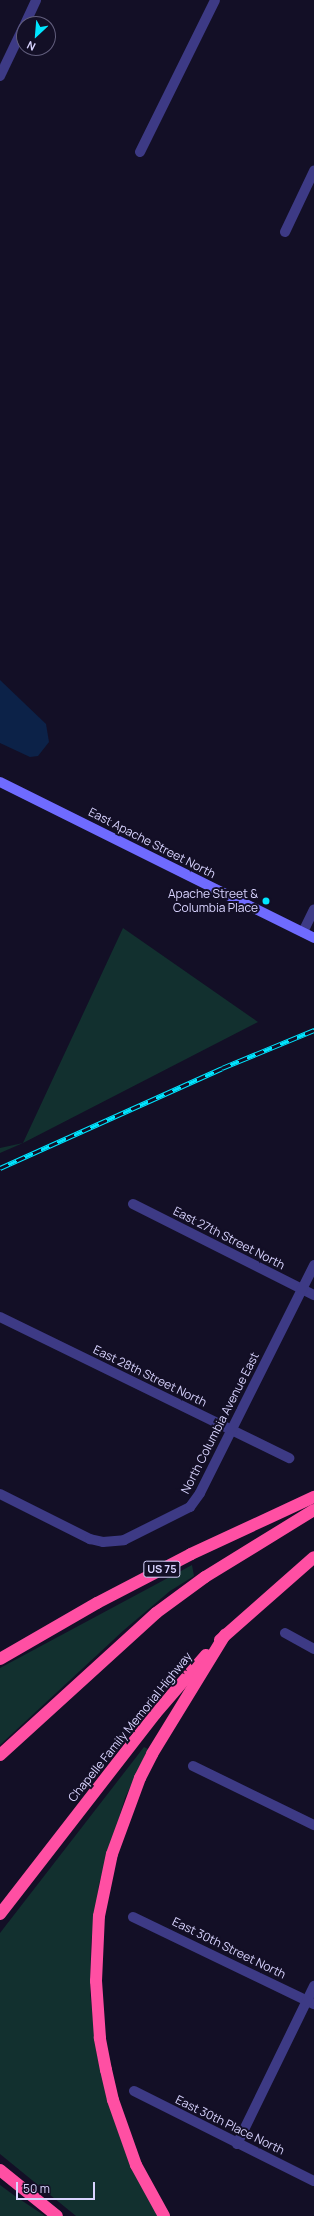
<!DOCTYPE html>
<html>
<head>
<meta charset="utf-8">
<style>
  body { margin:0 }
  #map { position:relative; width:314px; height:2216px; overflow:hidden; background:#130f26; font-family:Manrope,sans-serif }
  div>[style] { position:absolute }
  .green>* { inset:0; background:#12302f }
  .water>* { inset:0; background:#0c2248 }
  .minor>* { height:10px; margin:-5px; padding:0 5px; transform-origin:5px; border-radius:5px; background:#3d3a85 }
  .secondary>* { height:10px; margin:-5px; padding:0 5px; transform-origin:5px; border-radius:5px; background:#6f6bff }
  .motorway>* { height:12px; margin:-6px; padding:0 6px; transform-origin:6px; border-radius:6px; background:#ff4fa3 }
  .rail>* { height:4.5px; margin-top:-2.25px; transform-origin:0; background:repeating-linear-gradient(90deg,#130f26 0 9px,#00e5ff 0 18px); box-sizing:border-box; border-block:1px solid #00e5ff }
  .dots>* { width:11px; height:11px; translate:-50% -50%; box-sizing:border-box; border:2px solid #130f26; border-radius:50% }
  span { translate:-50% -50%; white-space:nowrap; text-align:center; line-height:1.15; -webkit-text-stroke:4px #130f26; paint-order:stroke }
  .shield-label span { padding:1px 3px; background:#130f26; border:1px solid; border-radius:3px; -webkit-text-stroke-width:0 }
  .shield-label { font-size:11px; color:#d9d4ff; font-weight:700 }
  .street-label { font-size:12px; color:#d9d4ff }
  .poi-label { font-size:12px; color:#d9d4ff }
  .right { translate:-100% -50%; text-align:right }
  .north { position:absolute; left:16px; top:16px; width:40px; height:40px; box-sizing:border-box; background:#130f26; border:1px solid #625e7d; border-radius:50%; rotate:206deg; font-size:11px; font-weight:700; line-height:16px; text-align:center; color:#d9d4ff }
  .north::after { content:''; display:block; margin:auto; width:14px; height:18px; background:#00e5ff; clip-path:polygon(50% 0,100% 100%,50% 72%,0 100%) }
  .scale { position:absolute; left:16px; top:2182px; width:79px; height:18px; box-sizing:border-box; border:2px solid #d9d4ff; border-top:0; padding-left:5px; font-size:12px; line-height:14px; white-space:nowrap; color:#d9d4ff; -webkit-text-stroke:3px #130f26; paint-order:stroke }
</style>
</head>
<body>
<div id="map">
  <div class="green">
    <i style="clip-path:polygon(123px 928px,258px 1022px,23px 1143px,0 1153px,0 1148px,23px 1143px)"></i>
    <i style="clip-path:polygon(192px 1565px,194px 1576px,170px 1591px,124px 1630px,0 1745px,0 1668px)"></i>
    <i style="clip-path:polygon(144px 1747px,148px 1749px,125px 1798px,99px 1884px,91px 1943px,90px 1993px,97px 2054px,108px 2102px,125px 2151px,158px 2216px,76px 2216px,0 2154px,0 1933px)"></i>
    <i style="clip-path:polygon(0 2185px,15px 2196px,45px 2216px,0 2216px)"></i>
  </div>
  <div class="water">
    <i style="clip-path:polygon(0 680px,46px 724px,49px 742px,38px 756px,30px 757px,0 743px)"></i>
  </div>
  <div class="minor">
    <i style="left:25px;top:24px;width:26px;rotate:-65deg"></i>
    <i style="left:0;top:76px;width:55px;rotate:-64.4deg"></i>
    <i style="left:140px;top:152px;width:169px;rotate:-63.7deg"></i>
    <i style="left:285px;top:232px;width:68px;rotate:-64.6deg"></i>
    <i style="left:303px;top:932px;width:25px;rotate:-64deg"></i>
    <i style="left:133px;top:1204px;width:203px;rotate:26.7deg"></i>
    <i style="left:0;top:1317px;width:322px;rotate:26deg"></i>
    <i style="left:0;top:1494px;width:101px;rotate:26.6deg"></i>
    <i style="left:90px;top:1539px;width:13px;rotate:13deg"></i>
    <i style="left:103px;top:1542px;width:21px;rotate:-5deg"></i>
    <i style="left:124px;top:1540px;width:74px;rotate:-26.6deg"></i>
    <i style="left:190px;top:1507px;width:17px;rotate:-54deg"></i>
    <i style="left:200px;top:1493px;width:255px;rotate:-63.4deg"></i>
    <i style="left:285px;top:1633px;width:33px;rotate:29deg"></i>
    <i style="left:193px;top:1766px;width:135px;rotate:26deg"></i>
    <i style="left:133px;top:1917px;width:201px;rotate:25.7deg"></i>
    <i style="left:134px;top:2091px;width:201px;rotate:26.6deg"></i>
    <i style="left:237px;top:2144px;width:176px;rotate:-64deg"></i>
  </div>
  <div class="secondary">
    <i style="left:0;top:782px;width:351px;rotate:26.4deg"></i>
  </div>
  <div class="motorway">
    <i style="left:220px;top:1640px;width:125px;rotate:-41.4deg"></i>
    <i style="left:0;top:1659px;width:112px;rotate:-30deg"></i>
    <i style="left:97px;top:1603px;width:106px;rotate:-27.5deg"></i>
    <i style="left:191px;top:1554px;width:136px;rotate:-24.9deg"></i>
    <i style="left:0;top:1755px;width:211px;rotate:-42.3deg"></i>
    <i style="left:156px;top:1613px;width:61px;rotate:-36.3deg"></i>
    <i style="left:205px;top:1577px;width:128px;rotate:-31.6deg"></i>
    <i style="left:0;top:1914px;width:253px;rotate:-52.2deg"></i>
    <i style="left:155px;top:1714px;width:78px;rotate:-49.2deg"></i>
    <i style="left:0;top:2170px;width:73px;rotate:38.9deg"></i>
    <i style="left:164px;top:2216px;width:58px;rotate:-118.8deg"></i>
    <i style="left:136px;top:2165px;width:69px;rotate:-109.5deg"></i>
    <i style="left:113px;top:2100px;width:31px;rotate:-103deg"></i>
    <i style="left:106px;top:2070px;width:33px;rotate:-101deg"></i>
    <i style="left:100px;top:2038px;width:57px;rotate:-94deg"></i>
    <i style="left:96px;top:1981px;width:65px;rotate:-87.4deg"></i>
    <i style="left:99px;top:1916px;width:63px;rotate:-78.2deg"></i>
    <i style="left:112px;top:1854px;width:81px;rotate:-69.8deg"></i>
    <i style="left:140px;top:1778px;width:27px;rotate:-63deg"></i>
    <i style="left:152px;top:1754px;width:140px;rotate:-58.5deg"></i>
  </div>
  <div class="rail">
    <i style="left:0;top:1168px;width:243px;rotate:-24.2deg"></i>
    <i style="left:222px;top:1068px;width:100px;rotate:-22.4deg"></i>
  </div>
  <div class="dots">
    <i style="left:266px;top:901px;background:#00e5ff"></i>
  </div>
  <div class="shield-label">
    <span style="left:162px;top:1569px">US 75</span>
  </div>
  <div class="street-label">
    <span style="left:152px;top:843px;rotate:27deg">East Apache Street North</span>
    <span style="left:229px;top:1238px;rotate:27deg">East 27th Street North</span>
    <span style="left:150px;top:1376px;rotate:26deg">East 28th Street North</span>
    <span style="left:220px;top:1423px;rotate:-63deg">North Columbia Avenue East</span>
    <span style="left:130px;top:1727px;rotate:-51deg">Chapelle Family Memorial Highway</span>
    <span style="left:229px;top:1948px;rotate:26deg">East 30th Street North</span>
    <span style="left:230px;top:2125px;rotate:26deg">East 30th Place North</span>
  </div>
  <div class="poi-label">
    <span class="right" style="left:258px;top:901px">Apache Street &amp;<br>Columbia Place</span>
  </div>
  <div class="north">N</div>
  <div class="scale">50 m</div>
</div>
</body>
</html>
